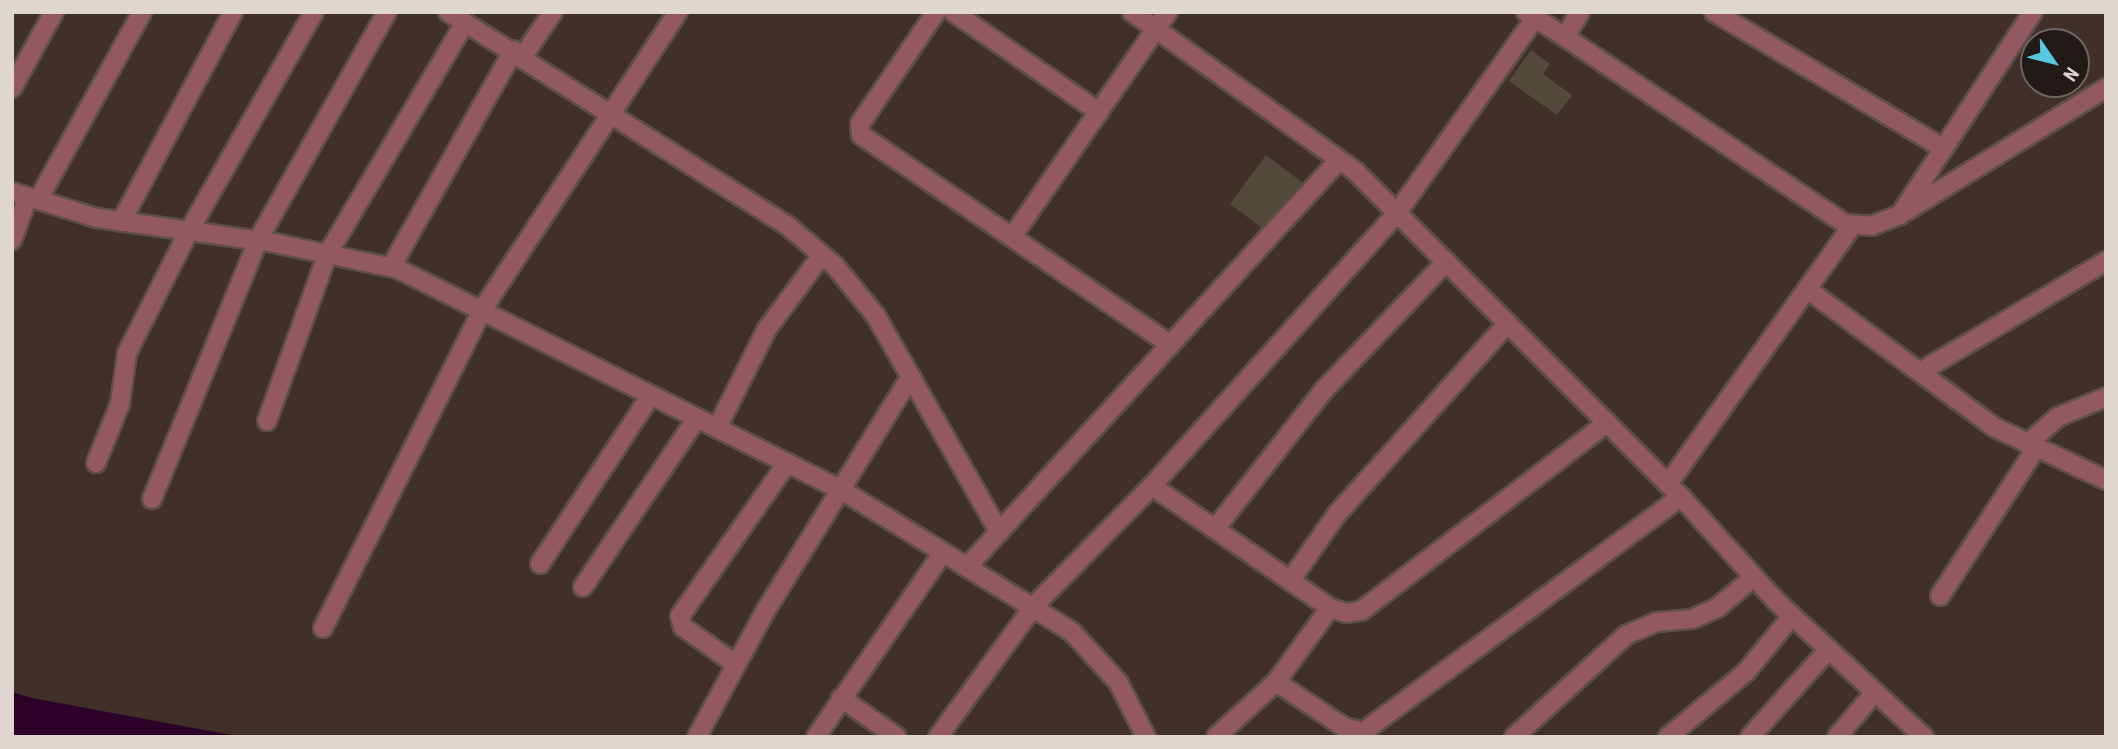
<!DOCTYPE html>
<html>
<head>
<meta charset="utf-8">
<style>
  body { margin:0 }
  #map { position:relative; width:2118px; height:749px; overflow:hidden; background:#403029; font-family:"Roboto Condensed",sans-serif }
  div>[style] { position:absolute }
  .water>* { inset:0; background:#2e0128 }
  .building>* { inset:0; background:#52493a }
  .roads { filter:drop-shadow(2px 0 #5d4e47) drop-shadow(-2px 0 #5d4e47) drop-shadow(0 2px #5d4e47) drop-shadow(0 -2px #5d4e47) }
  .street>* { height:18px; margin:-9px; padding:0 9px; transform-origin:9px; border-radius:9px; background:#935963 }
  span { translate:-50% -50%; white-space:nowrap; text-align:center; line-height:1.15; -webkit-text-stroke:7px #211a17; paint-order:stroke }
  .frame { position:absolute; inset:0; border:14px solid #dfd5d1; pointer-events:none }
  .north { position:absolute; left:2020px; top:28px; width:70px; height:70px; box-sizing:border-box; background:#211a17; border:2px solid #6d6561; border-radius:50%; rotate:125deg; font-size:19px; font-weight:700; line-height:28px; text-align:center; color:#dfd5d1 }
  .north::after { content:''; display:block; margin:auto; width:24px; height:32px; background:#56c9e0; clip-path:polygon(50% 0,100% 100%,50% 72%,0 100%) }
</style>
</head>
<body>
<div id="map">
  <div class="water">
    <i style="clip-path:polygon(12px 692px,32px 698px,242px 737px,12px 737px)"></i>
  </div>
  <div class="building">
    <i style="clip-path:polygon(1531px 50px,1550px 64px,1543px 74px,1572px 95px,1557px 115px,1509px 81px)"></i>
    <i style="clip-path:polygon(1266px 155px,1303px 183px,1262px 228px,1230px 204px)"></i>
  </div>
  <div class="roads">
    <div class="street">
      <i style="left:448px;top:12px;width:402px;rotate:32.2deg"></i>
      <i style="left:788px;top:226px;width:62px;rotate:40.4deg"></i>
      <i style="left:835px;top:266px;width:65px;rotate:50.6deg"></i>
      <i style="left:876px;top:316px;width:249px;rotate:60.3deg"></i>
      <i style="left:936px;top:12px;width:135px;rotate:124.2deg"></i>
      <i style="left:860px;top:124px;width:11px;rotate:85deg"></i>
      <i style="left:861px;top:135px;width:374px;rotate:34.1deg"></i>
      <i style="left:953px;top:12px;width:177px;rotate:34.4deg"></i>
      <i style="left:1132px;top:12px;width:275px;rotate:35.5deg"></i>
      <i style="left:1356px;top:172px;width:460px;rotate:45deg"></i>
      <i style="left:1681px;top:497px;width:142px;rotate:47.6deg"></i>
      <i style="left:1777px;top:602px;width:200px;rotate:42.6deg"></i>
      <i style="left:1526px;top:12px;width:46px;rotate:32.7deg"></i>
      <i style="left:1565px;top:37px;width:29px;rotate:-59deg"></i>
      <i style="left:1714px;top:12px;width:266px;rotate:30.7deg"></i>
      <i style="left:1565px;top:37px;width:337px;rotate:33.7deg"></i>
      <i style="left:1845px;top:224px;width:26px;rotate:4deg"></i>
      <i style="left:1871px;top:226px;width:31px;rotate:-21deg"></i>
      <i style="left:1900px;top:215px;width:243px;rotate:-56.8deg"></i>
      <i style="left:523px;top:56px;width:53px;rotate:-55.7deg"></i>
      <i style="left:12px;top:88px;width:87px;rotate:-61.1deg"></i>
      <i style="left:12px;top:192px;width:89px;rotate:17deg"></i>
      <i style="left:97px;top:218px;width:179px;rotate:8deg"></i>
      <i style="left:274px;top:243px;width:127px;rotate:11.8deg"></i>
      <i style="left:398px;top:269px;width:494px;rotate:26.5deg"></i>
      <i style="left:840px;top:489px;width:273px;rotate:31.6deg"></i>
      <i style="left:1072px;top:632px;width:68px;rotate:47.4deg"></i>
      <i style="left:1118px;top:682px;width:62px;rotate:63deg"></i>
      <i style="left:38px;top:200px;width:215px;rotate:-61deg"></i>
      <i style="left:1906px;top:211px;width:235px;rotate:-31.6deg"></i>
      <i style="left:121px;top:222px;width:238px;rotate:-61.9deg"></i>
      <i style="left:1012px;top:237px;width:274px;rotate:-55.3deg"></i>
      <i style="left:12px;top:240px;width:46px;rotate:-69.6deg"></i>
      <i style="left:391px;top:267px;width:249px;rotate:-60.5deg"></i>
      <i style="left:1807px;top:289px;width:232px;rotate:36.4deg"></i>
      <i style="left:1994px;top:427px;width:124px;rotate:25.3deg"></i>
      <i style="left:1920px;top:372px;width:217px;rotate:-30.8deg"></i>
      <i style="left:267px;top:421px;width:177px;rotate:-70.1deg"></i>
      <i style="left:327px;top:255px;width:270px;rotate:-59.3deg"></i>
      <i style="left:717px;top:428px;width:111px;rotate:-63.2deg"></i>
      <i style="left:767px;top:329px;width:92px;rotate:-53.4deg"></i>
      <i style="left:2027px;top:444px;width:41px;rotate:-41.1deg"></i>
      <i style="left:2058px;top:417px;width:52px;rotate:-22.6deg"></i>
      <i style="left:96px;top:463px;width:64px;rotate:-67.9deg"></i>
      <i style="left:120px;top:404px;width:51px;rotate:-82.2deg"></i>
      <i style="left:127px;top:353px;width:137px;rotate:-63.1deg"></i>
      <i style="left:189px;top:231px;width:252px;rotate:-60.3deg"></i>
      <i style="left:1668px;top:484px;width:318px;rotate:-54.5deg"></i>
      <i style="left:1152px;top:486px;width:216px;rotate:34.4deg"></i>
      <i style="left:1330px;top:608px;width:17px;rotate:17deg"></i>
      <i style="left:1346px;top:613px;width:15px;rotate:-8deg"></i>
      <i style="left:1361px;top:611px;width:310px;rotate:-37.4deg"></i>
      <i style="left:152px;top:499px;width:280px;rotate:-67.7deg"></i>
      <i style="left:258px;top:240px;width:262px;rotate:-60.5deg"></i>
      <i style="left:1215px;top:529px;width:177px;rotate:-51.9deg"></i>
      <i style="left:1324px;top:390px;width:177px;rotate:-46.4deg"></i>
      <i style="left:540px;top:564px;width:202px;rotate:-56.7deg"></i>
      <i style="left:967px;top:567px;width:551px;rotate:-47.57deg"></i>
      <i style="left:1290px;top:581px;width:82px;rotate:-55deg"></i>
      <i style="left:1337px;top:514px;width:256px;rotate:-48.2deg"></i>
      <i style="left:583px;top:587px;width:204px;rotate:-56deg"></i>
      <i style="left:1940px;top:596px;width:176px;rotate:-57deg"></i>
      <i style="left:323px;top:628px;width:356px;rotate:-63.4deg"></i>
      <i style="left:482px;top:310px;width:357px;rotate:-56.7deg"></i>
      <i style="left:734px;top:663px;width:62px;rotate:-144.8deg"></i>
      <i style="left:683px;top:627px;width:11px;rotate:-105deg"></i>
      <i style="left:680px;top:616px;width:187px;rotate:-55deg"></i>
      <i style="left:1276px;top:682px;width:82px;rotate:33.5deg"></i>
      <i style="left:1344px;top:727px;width:20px;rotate:15deg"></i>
      <i style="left:1363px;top:732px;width:395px;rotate:-36.5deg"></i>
      <i style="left:841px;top:698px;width:68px;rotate:34.9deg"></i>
      <i style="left:697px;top:737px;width:145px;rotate:-61.5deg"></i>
      <i style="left:766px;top:610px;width:275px;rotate:-58.2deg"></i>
      <i style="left:816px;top:737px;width:224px;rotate:-55.5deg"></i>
      <i style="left:938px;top:737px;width:161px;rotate:-53.8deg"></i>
      <i style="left:1033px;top:607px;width:170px;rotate:-45.5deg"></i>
      <i style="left:1152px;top:486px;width:367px;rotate:-48.1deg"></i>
      <i style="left:1397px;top:213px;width:239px;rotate:-54.7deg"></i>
      <i style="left:1216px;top:737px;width:81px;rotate:-42.5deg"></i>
      <i style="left:1276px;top:682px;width:92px;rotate:-53.9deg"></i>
      <i style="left:1514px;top:737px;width:151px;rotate:-42.3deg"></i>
      <i style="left:1626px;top:635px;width:34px;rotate:-23deg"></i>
      <i style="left:1657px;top:622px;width:35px;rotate:-5deg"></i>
      <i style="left:1692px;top:619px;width:27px;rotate:-24deg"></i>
      <i style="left:1717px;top:608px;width:48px;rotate:-40deg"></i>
      <i style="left:1668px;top:737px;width:102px;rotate:-39.8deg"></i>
      <i style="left:1746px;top:672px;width:72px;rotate:-50.6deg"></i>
      <i style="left:1750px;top:737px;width:118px;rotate:-48.1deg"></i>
      <i style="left:1837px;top:737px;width:59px;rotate:-49.8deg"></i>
    </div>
  </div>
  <div class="frame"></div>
  <div class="north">N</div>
</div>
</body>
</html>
